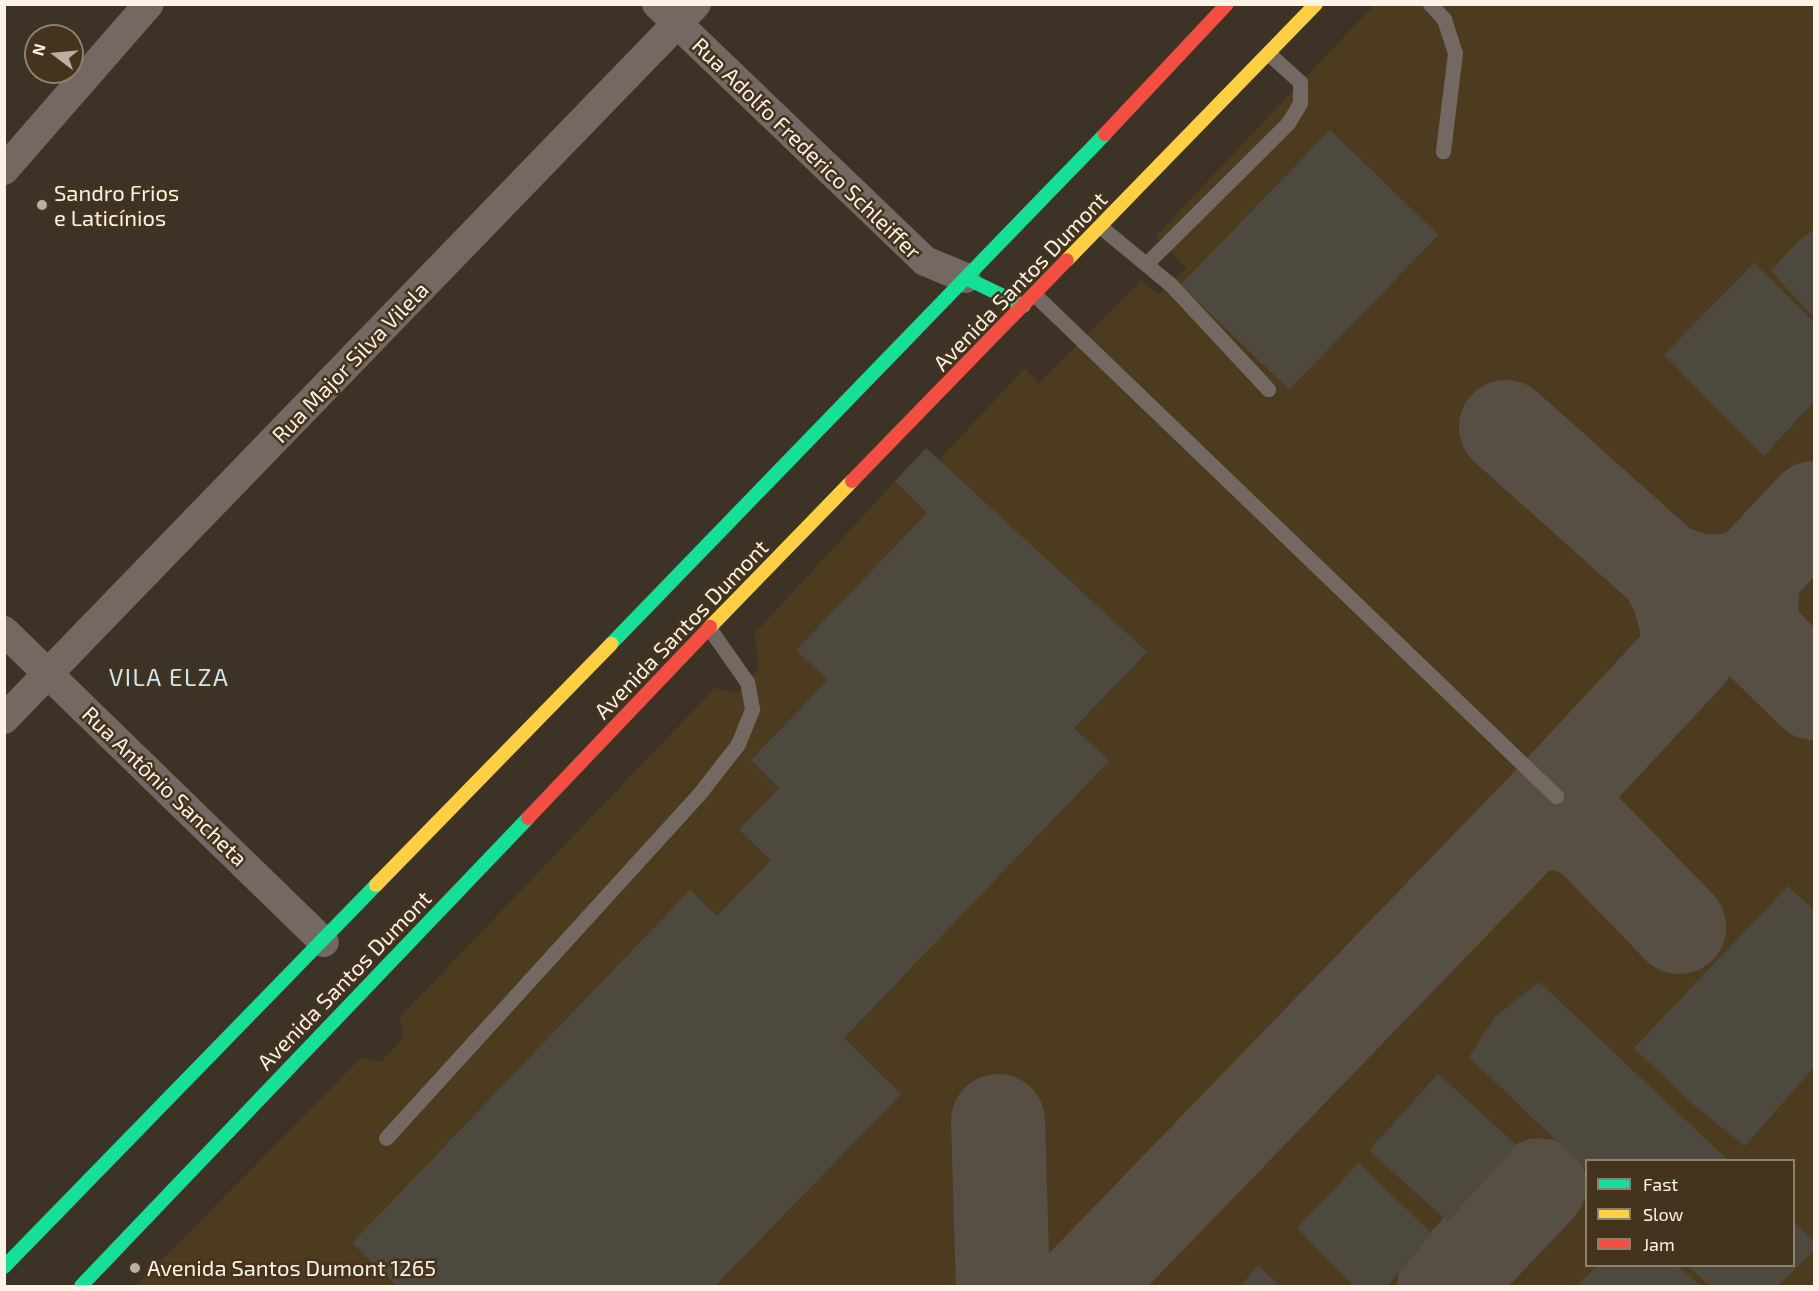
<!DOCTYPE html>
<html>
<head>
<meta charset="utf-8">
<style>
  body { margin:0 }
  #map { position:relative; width:1819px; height:1291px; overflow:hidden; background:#3c3326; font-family:"Exo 2",sans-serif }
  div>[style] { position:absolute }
  .built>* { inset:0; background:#4d3b20 }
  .taxiway>* { height:94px; margin:-47px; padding:0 47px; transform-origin:47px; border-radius:47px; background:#584f44 }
  .building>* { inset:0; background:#4e493e; transform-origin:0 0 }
  .lane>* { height:15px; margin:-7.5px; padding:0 7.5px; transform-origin:7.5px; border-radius:7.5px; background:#736962 }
  .street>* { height:30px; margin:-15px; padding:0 15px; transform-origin:15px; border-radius:15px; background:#736962 }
  .fast>* { height:14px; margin:-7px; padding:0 7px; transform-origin:7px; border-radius:7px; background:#16e098 }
  .slow>* { height:14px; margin:-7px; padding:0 7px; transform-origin:7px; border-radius:7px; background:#ffcf43 }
  .jam>* { height:14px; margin:-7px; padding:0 7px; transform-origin:7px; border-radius:7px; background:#f24e42 }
  .dots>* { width:16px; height:16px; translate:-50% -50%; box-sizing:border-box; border:3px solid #44341e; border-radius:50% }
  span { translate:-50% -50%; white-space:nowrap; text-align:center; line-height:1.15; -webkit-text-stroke:5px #44341e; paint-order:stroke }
  .street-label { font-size:22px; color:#fcf2e5 }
  .poi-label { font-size:22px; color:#fcf2e5 }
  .left { translate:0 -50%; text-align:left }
  .neighbourhood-label { font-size:24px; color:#c9e9f9; letter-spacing:1.5px }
  .frame { position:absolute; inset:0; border:6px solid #fcf2e5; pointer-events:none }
  .legend { position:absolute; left:1585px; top:1159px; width:210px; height:108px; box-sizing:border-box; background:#44341e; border:2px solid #8e806e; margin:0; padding:8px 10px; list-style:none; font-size:18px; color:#fcf2e5 }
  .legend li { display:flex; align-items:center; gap:12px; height:30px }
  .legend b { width:30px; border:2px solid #8e806e }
  .north { position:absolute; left:24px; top:24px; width:60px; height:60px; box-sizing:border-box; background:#44341e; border:2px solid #8e806e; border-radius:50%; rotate:286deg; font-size:16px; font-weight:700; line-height:24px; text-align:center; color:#fcf2e5 }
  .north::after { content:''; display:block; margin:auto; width:21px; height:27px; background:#b9afa2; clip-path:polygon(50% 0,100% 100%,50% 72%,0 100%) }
</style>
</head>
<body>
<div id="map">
  <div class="built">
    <i style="clip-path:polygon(evenodd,1374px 5px,1814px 5px,1814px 1286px,136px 1286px,361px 1058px,381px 1062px,403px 1038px,400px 1017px,715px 688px,736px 693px,747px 682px,759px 668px,755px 633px,926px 448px,939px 460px,1025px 368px,1040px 383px,1141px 280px,1158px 295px,1187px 268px,1155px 237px,1374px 5px,1586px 1160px,1794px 1160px,1794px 1266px,1586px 1266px,1586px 1160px)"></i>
  </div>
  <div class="taxiway">
    <i style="left:1506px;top:427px;width:216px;rotate:41.8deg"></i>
    <i style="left:1753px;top:573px;width:89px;rotate:-46.8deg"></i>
    <i style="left:1522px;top:831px;width:20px;rotate:-20deg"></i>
    <i style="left:1541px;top:824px;width:23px;rotate:-2deg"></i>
    <i style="left:1564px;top:823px;width:26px;rotate:23deg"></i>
    <i style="left:1588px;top:833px;width:131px;rotate:45.9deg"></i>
    <i style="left:998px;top:1121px;width:165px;rotate:88.3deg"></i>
    <i style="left:1083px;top:1286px;width:681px;rotate:-46.01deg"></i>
    <i style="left:1556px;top:796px;width:192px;rotate:-47.1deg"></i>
    <i style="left:1687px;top:655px;width:30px;rotate:-90deg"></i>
    <i style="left:1687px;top:625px;width:31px;rotate:-105deg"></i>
    <i style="left:1679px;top:595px;width:27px;rotate:-117deg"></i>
    <i style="left:1667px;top:571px;width:35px;rotate:18deg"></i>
    <i style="left:1700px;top:582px;width:28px;rotate:-2deg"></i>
    <i style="left:1728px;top:581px;width:26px;rotate:-18deg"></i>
    <i style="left:1753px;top:573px;width:41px;rotate:92.8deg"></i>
    <i style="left:1751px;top:614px;width:24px;rotate:75deg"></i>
    <i style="left:1757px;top:637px;width:80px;rotate:44.5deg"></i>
    <i style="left:1444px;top:1286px;width:139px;rotate:-46.5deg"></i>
  </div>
  <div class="building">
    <i style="left:1330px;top:130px;width:151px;height:215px;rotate:44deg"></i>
    <i style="clip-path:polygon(1814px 230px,1814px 318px,1771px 271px,1798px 241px)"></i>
    <i style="clip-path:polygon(1754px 263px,1814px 322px,1814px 401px,1764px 456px,1664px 355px)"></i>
    <i style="clip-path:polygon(926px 448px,1147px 652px,1074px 728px,1109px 761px,844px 1038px,901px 1094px,715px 1286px,397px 1286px,352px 1243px,690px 890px,717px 916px,771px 860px,739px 830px,779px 788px,751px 760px,828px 680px,796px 650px,927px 513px,895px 481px)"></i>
    <i style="clip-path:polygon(1788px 886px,1814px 910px,1814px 1067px,1745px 1146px,1696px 1107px,1634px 1048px)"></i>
    <i style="clip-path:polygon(1539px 982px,1728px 1160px,1586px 1160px,1586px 1169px,1469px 1057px,1495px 1017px)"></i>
    <i style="left:1438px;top:1074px;width:106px;height:103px;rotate:42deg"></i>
    <i style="clip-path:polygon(1359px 1163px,1432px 1234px,1387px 1286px,1354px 1286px,1297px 1228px)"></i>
    <i style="clip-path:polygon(1794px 1222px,1814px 1242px,1814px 1251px,1778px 1286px,1710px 1286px,1688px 1266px,1794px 1266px)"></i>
    <i style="clip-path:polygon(1258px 1266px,1280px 1286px,1240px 1286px)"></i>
    <i style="clip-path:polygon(1598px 1266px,1678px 1266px,1701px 1286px,1576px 1286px)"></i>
  </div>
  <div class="lane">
    <i style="left:1430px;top:4px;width:21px;rotate:47deg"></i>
    <i style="left:1444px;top:19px;width:36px;rotate:72deg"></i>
    <i style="left:1455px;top:53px;width:99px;rotate:97deg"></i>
    <i style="left:1102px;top:228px;width:88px;rotate:39.5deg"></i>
    <i style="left:1170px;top:284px;width:144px;rotate:47deg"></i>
    <i style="left:1147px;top:263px;width:199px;rotate:-44.8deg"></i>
    <i style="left:1288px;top:123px;width:23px;rotate:-59deg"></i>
    <i style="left:1300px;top:103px;width:21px;rotate:-90deg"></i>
    <i style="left:1300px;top:82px;width:43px;rotate:-137.8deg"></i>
    <i style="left:1035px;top:295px;width:723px;rotate:43.88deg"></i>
    <i style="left:386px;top:1138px;width:465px;rotate:-47.7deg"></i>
    <i style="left:699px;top:794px;width:63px;rotate:-52deg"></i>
    <i style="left:738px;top:744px;width:38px;rotate:-68deg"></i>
    <i style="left:752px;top:709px;width:27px;rotate:-100deg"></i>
    <i style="left:747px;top:682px;width:66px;rotate:-125.1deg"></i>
  </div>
  <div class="street">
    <i style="left:657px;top:4px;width:371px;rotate:43.8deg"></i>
    <i style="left:925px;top:261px;width:44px;rotate:22.5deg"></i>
    <i style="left:4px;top:170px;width:220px;rotate:-48.9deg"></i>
    <i style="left:4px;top:631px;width:446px;rotate:44.2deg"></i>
    <i style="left:4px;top:719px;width:995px;rotate:-45.94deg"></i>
  </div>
  <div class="fast">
    <i style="left:966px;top:278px;width:64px;rotate:25.8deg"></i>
    <i style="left:611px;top:644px;width:710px;rotate:-45.91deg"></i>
    <i style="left:4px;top:1267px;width:533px;rotate:-45.76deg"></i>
    <i style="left:81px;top:1286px;width:647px;rotate:-46.31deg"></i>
  </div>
  <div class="slow">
    <i style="left:1067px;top:260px;width:357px;rotate:-45.8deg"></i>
    <i style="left:710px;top:627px;width:204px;rotate:-45.8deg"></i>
    <i style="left:376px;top:885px;width:337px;rotate:-45.7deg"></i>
  </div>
  <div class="jam">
    <i style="left:1105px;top:134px;width:178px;rotate:-46.8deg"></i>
    <i style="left:852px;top:481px;width:308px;rotate:-45.8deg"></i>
    <i style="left:528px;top:818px;width:264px;rotate:-46.4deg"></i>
  </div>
  <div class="dots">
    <i style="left:42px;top:205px;background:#b9afa2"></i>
    <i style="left:135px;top:1268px;background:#b9afa2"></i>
  </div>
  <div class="street-label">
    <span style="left:807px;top:148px;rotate:44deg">Rua Adolfo Frederico Schleiffer</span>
    <span style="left:1020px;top:281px;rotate:-46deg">Avenida Santos Dumont</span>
    <span style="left:350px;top:362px;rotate:-46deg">Rua Major Silva Vilela</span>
    <span style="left:681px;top:629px;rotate:-46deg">Avenida Santos Dumont</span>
    <span style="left:165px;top:786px;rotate:44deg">Rua Antônio Sancheta</span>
    <span style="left:344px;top:980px;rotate:-46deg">Avenida Santos Dumont</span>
  </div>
  <div class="poi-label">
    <span class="left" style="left:54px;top:205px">Sandro Frios<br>e Laticínios</span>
    <span class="left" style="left:147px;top:1268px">Avenida Santos Dumont 1265</span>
  </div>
  <div class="neighbourhood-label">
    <span style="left:169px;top:677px">VILA ELZA</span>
  </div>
  <div class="frame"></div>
  <ul class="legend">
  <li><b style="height:8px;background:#16e098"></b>Fast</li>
  <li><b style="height:8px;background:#ffcf43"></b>Slow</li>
  <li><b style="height:8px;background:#f24e42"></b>Jam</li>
  </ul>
  <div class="north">N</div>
</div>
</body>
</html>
